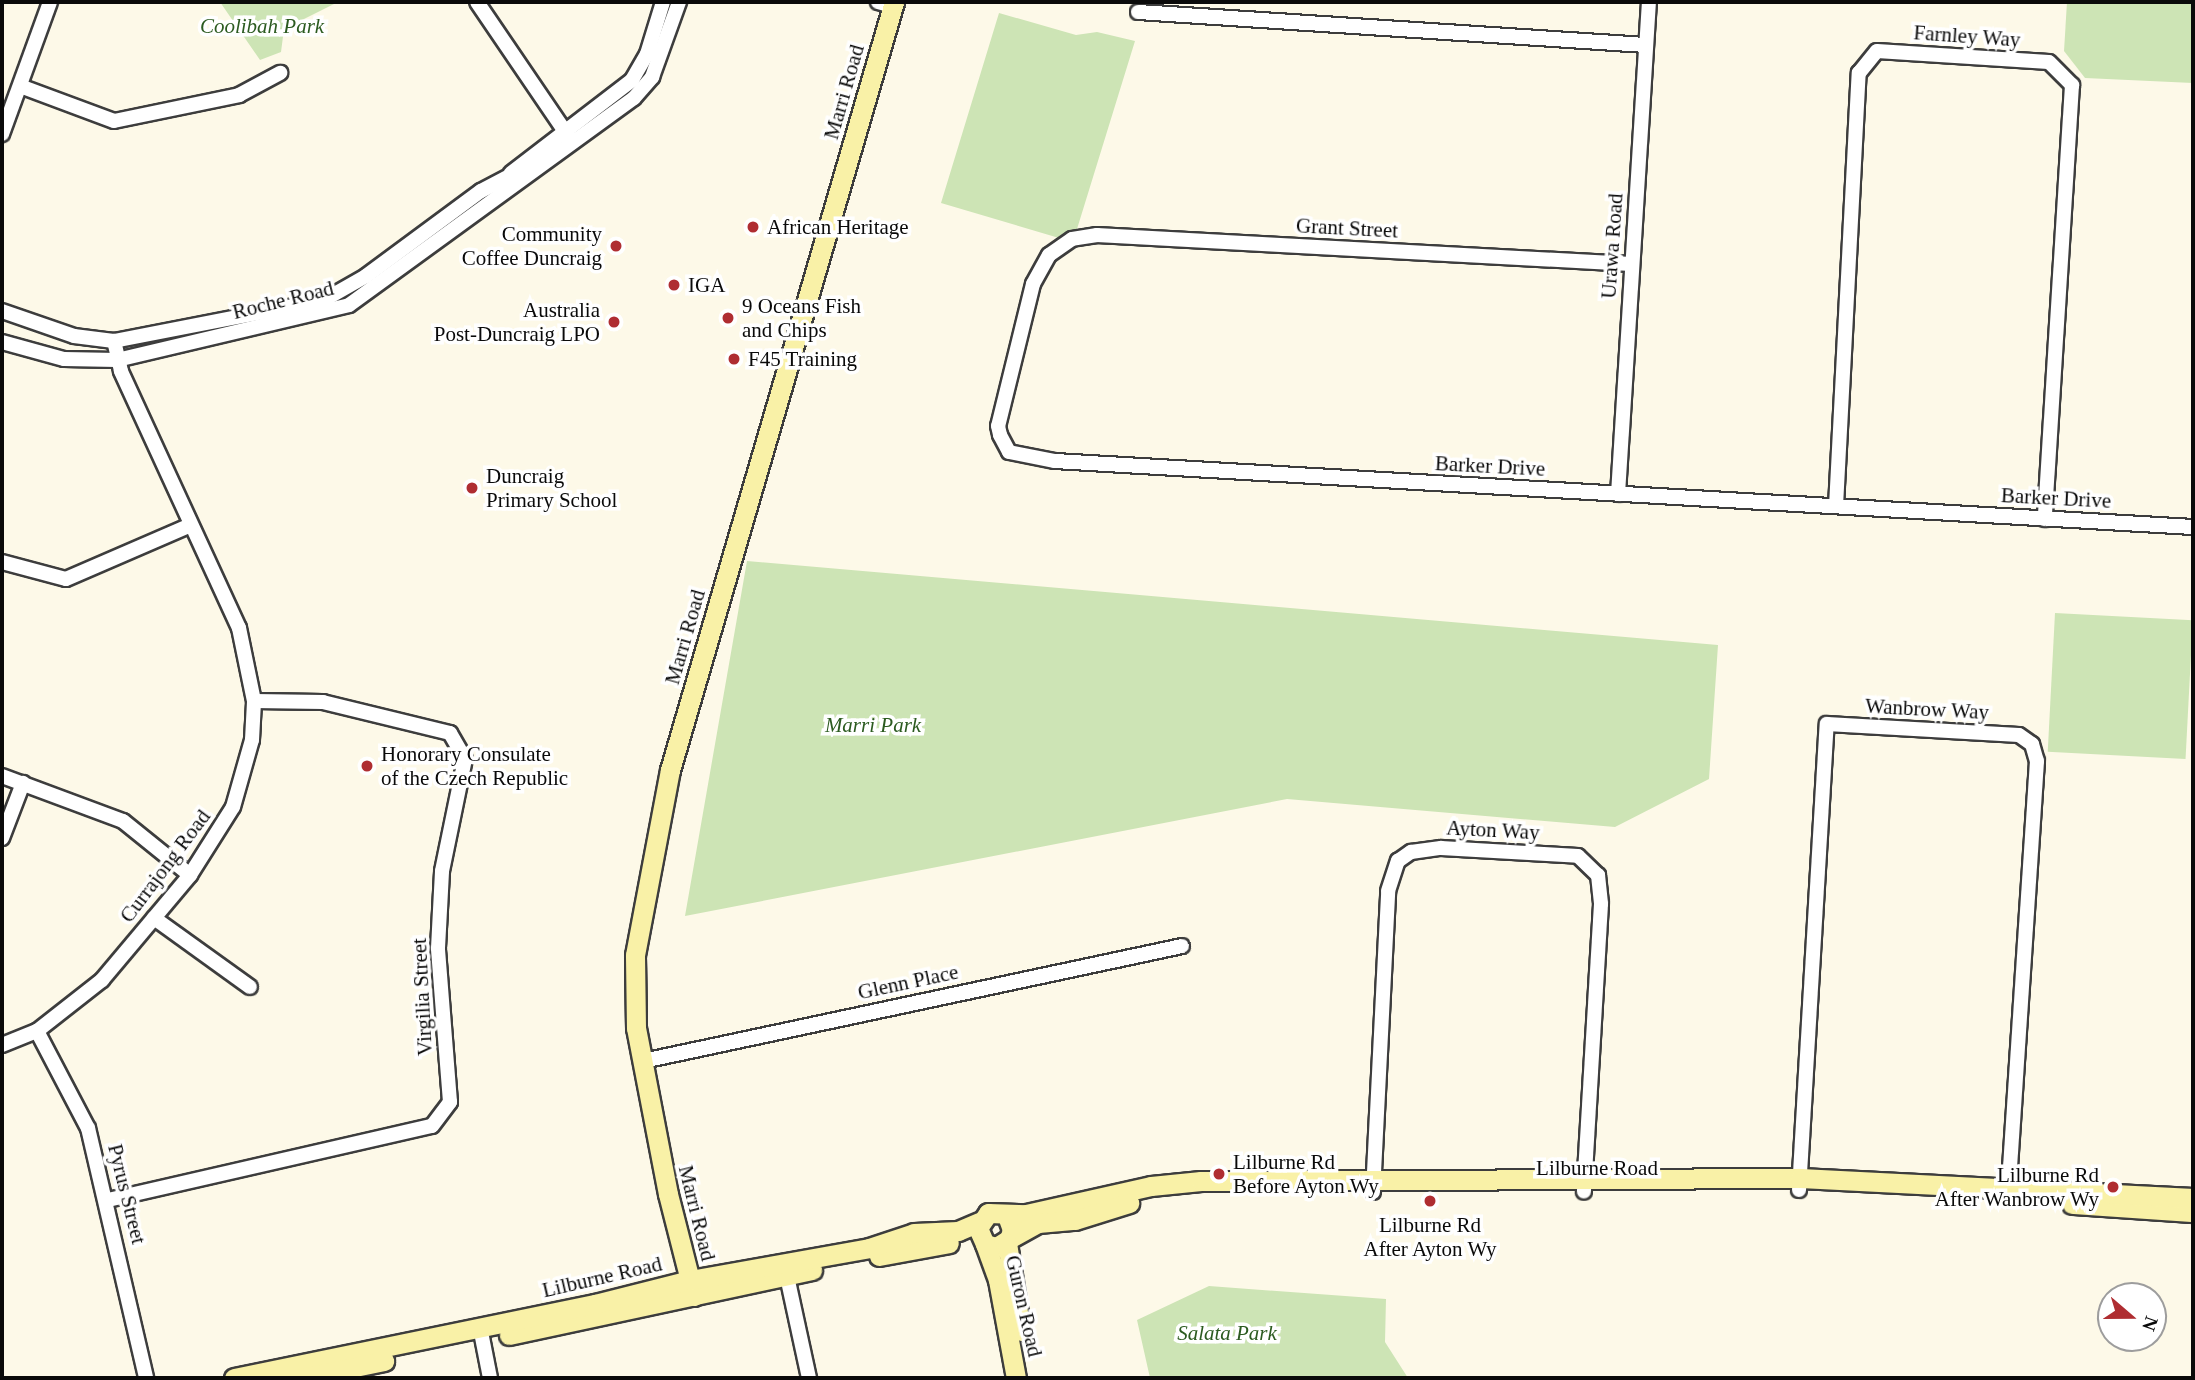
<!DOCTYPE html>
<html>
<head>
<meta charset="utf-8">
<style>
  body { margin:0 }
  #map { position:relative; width:2195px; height:1380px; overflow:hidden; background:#fdf9e8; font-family:"Times New Roman",serif }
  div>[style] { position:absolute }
  .green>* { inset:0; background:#cde4b5; transform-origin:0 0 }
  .roads { filter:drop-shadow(2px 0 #3d3d3d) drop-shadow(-2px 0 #3d3d3d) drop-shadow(0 2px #3d3d3d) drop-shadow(0 -2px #3d3d3d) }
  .street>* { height:14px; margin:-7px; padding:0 7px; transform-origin:7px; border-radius:7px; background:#fff }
  .secondary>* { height:19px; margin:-9.5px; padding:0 9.5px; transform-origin:9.5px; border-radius:9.5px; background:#f9f1a7 }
  .dots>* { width:19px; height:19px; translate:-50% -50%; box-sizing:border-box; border:4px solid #fff; border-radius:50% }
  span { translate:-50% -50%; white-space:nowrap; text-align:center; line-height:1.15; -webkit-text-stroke:7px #fff; paint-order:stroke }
  .park-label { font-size:21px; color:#2c5b20; font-style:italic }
  .street-label { font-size:21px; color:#0a0a0a }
  .poi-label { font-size:21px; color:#0a0a0a }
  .left { translate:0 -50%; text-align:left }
  .right { translate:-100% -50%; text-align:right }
  .frame { position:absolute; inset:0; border:4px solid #0a0a0a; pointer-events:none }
  .north { position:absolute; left:2097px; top:1282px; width:70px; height:70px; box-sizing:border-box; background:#fff; border:2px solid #9d9d9d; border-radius:50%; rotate:110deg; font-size:19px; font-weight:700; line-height:28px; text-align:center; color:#0a0a0a }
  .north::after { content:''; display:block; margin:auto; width:24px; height:32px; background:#af2d31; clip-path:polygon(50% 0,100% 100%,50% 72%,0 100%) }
</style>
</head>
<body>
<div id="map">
  <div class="green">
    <i style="clip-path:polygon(220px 2px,338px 2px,284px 29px,281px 52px,260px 60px)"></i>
    <i style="clip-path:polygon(2067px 2px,2193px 2px,2193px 83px,2085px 78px,2064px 51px)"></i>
    <i style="clip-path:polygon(999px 13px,1076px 35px,1097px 32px,1135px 41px,1077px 229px,1059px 238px,941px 203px)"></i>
    <i style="clip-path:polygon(747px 561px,1718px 645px,1709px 779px,1615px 827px,1287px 799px,685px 916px)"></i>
    <i style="left:2055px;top:613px;width:138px;height:139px;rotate:3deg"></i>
    <i style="clip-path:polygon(1209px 1286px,1386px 1299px,1385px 1342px,1408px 1378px,1150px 1378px,1137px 1320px)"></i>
  </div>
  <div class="roads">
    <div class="street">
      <i style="left:477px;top:2px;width:166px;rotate:55.8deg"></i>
      <i style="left:878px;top:2px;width:16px;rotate:15deg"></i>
      <i style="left:1138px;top:12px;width:509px;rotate:3.72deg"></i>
      <i style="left:20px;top:86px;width:100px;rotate:20.4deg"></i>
      <i style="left:114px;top:121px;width:128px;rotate:-11.7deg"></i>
      <i style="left:239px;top:95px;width:47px;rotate:-28.2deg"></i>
      <i style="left:2px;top:134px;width:140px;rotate:-70deg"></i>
      <i style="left:511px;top:173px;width:153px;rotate:-37.5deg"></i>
      <i style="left:632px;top:80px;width:30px;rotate:-60deg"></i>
      <i style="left:647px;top:54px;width:54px;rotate:-72.9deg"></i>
      <i style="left:1631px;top:264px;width:535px;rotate:-176.89deg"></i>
      <i style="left:1097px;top:235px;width:25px;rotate:171deg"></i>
      <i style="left:1072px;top:239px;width:28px;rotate:145deg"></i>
      <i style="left:1049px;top:255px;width:33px;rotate:119deg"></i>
      <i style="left:1033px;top:284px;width:146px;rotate:103.8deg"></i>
      <i style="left:998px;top:426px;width:9px;rotate:77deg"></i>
      <i style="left:1000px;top:435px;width:19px;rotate:62deg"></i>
      <i style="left:1009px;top:452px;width:47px;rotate:11.1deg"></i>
      <i style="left:1055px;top:461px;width:1140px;rotate:3.32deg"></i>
      <i style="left:2px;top:311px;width:76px;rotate:19.1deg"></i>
      <i style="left:74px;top:336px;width:40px;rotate:7.1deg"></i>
      <i style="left:114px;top:341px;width:214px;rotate:-11deg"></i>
      <i style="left:324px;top:300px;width:48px;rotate:-29.7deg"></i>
      <i style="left:366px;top:276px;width:143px;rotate:-36.5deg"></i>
      <i style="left:481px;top:191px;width:43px;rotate:-27.8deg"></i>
      <i style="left:2px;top:342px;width:64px;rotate:15.3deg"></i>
      <i style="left:64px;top:359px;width:53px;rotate:1.1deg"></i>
      <i style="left:117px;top:360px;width:238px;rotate:-13.3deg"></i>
      <i style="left:349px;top:305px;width:352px;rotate:-36deg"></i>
      <i style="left:634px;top:98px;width:28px;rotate:-49deg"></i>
      <i style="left:652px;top:77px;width:80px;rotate:-70.2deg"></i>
      <i style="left:1618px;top:494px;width:493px;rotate:-86.4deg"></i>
      <i style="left:1836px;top:506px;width:434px;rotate:-87deg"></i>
      <i style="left:1859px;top:73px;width:28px;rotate:-51deg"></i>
      <i style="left:1877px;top:51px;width:172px;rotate:3.7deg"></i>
      <i style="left:2049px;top:62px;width:33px;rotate:45deg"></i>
      <i style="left:2072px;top:85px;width:435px;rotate:93.6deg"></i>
      <i style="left:2px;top:562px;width:66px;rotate:14.9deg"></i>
      <i style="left:66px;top:579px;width:136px;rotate:-23.4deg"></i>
      <i style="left:2px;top:776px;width:129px;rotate:20.4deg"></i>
      <i style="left:123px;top:821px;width:86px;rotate:38.9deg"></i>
      <i style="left:2px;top:838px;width:59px;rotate:-69.1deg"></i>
      <i style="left:154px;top:918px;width:118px;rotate:35.7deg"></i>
      <i style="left:37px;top:1031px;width:110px;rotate:62.3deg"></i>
      <i style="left:88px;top:1128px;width:257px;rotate:76.9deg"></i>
      <i style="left:2px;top:1045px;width:38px;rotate:-22deg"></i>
      <i style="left:37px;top:1031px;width:83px;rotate:-38.1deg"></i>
      <i style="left:102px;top:980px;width:137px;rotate:-50deg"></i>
      <i style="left:190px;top:875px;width:80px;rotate:-57.7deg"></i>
      <i style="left:233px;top:807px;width:70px;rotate:-74.2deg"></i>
      <i style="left:252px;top:740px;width:39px;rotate:-87deg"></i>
      <i style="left:254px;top:701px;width:75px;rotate:-101.6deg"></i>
      <i style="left:239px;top:628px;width:283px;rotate:-114.7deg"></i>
      <i style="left:121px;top:371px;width:31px;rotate:-103deg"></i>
      <i style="left:643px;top:1061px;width:551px;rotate:-12.04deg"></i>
      <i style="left:1799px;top:1190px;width:467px;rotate:-86.6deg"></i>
      <i style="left:1827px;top:724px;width:192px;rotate:3.3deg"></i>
      <i style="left:2019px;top:735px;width:16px;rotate:35deg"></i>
      <i style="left:2032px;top:744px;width:18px;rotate:74deg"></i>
      <i style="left:2037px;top:761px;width:440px;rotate:93.8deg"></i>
      <i style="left:1373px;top:1192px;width:301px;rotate:-87.1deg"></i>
      <i style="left:1388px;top:891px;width:32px;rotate:-72deg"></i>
      <i style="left:1398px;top:861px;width:16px;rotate:-35deg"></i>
      <i style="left:1411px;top:852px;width:30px;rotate:-8deg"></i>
      <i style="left:1441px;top:848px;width:137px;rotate:3.3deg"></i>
      <i style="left:1578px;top:856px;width:28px;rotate:44deg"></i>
      <i style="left:1598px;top:875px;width:29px;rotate:84deg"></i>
      <i style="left:1601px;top:904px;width:288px;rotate:93.4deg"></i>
      <i style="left:108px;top:1200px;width:332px;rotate:-12.9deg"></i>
      <i style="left:432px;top:1126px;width:30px;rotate:-53deg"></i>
      <i style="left:450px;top:1102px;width:154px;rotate:-94.5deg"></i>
      <i style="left:438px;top:948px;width:77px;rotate:-87deg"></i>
      <i style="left:442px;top:871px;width:114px;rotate:-78.4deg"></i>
      <i style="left:465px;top:759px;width:30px;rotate:-120deg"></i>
      <i style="left:450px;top:733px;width:131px;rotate:-166.3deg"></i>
      <i style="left:323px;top:702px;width:69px;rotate:-179.2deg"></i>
      <i style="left:785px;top:1267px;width:114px;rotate:77.8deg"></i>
      <i style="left:480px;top:1327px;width:52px;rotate:78.9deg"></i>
    </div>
    <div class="secondary">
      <i style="left:2072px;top:1204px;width:121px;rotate:3.8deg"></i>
      <i style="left:1007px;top:1216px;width:15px;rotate:70deg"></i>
      <i style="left:1012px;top:1230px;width:9px;rotate:108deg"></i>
      <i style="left:1009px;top:1239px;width:15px;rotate:148deg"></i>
      <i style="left:996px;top:1247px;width:11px;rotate:-165deg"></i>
      <i style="left:985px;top:1244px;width:17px;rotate:-114deg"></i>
      <i style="left:978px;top:1228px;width:18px;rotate:-56deg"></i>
      <i style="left:988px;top:1213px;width:38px;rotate:2deg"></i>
      <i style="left:1026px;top:1214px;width:128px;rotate:-12.6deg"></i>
      <i style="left:1151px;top:1186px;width:50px;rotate:-5.7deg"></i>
      <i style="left:1201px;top:1181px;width:599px;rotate:-0.29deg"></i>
      <i style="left:1800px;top:1178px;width:394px;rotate:2.9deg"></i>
      <i style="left:1009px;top:1239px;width:33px;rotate:-29deg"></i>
      <i style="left:1038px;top:1223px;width:37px;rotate:-5deg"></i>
      <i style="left:1075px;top:1220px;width:57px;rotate:-17.5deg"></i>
      <i style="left:1007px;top:1243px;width:89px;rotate:81deg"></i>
      <i style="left:985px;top:1244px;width:38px;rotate:70deg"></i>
      <i style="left:998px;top:1280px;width:100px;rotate:79.6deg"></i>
      <i style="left:879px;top:1256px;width:71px;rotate:-10.5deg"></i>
      <i style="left:694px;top:1296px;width:105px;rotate:-104.3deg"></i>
      <i style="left:668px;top:1194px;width:169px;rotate:-100.9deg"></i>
      <i style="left:636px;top:1028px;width:73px;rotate:-90.8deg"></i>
      <i style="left:635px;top:955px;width:188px;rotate:-79.3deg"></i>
      <i style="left:670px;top:770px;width:800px;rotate:-73.74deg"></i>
      <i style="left:509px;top:1335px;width:310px;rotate:-12.1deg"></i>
      <i style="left:234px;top:1378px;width:369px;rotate:-11.6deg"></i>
      <i style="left:595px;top:1304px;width:98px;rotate:-14.2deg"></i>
      <i style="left:690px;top:1280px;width:182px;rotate:-10.1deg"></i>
      <i style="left:869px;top:1248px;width:47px;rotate:-18.4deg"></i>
      <i style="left:914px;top:1233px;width:44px;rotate:-2.6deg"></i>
      <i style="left:958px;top:1231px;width:23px;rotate:-23deg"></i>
      <i style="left:301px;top:1378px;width:85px;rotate:-11.6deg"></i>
    </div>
  </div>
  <div class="dots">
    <i style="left:753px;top:227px;background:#af2d31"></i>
    <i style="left:616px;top:246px;background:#af2d31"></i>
    <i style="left:674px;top:285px;background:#af2d31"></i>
    <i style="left:728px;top:318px;background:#af2d31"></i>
    <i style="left:614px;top:322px;background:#af2d31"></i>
    <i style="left:734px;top:359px;background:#af2d31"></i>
    <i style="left:472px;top:488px;background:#af2d31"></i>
    <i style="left:367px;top:766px;background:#af2d31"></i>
    <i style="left:1219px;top:1174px;background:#af2d31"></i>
    <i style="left:2113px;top:1187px;background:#af2d31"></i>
    <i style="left:1430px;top:1201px;background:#af2d31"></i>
  </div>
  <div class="park-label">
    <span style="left:262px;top:26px">Coolibah Park</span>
    <span style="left:873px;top:725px">Marri Park</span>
    <span style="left:1227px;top:1333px">Salata Park</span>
  </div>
  <div class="street-label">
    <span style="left:1967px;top:36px;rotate:4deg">Farnley Way</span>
    <span style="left:844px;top:92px;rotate:-74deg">Marri Road</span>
    <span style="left:1347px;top:228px;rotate:3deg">Grant Street</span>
    <span style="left:1612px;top:246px;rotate:-86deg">Urawa Road</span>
    <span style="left:283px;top:300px;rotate:-14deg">Roche Road</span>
    <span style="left:1490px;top:466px;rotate:3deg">Barker Drive</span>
    <span style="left:2056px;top:498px;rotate:3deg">Barker Drive</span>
    <span style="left:685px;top:637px;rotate:-74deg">Marri Road</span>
    <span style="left:1927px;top:709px;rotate:3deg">Wanbrow Way</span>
    <span style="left:1493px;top:830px;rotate:3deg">Ayton Way</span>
    <span style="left:165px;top:866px;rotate:-53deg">Currajong Road</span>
    <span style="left:908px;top:982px;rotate:-12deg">Glenn Place</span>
    <span style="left:422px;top:997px;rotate:-93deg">Virgilia Street</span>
    <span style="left:1597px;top:1168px">Lilburne Road</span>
    <span style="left:127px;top:1194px;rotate:76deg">Pyrus Street</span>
    <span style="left:697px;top:1213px;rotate:76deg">Marri Road</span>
    <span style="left:602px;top:1277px;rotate:-13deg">Lilburne Road</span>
    <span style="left:1024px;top:1306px;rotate:77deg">Guron Road</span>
  </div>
  <div class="poi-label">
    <span class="left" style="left:767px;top:227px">African Heritage</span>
    <span class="right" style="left:602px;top:246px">Community<br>Coffee Duncraig</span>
    <span class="left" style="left:688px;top:285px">IGA</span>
    <span class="left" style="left:742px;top:318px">9 Oceans Fish<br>and Chips</span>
    <span class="right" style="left:600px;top:322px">Australia<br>Post-Duncraig LPO</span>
    <span class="left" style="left:748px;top:359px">F45 Training</span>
    <span class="left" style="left:486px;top:488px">Duncraig<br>Primary School</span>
    <span class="left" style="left:381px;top:766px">Honorary Consulate<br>of the Czech Republic</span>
    <span class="left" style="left:1233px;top:1174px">Lilburne Rd<br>Before Ayton Wy</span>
    <span class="right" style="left:2099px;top:1187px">Lilburne Rd<br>After Wanbrow Wy</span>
    <span style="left:1430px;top:1237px">Lilburne Rd<br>After Ayton Wy</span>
  </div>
  <div class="frame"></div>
  <div class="north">N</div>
</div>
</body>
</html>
